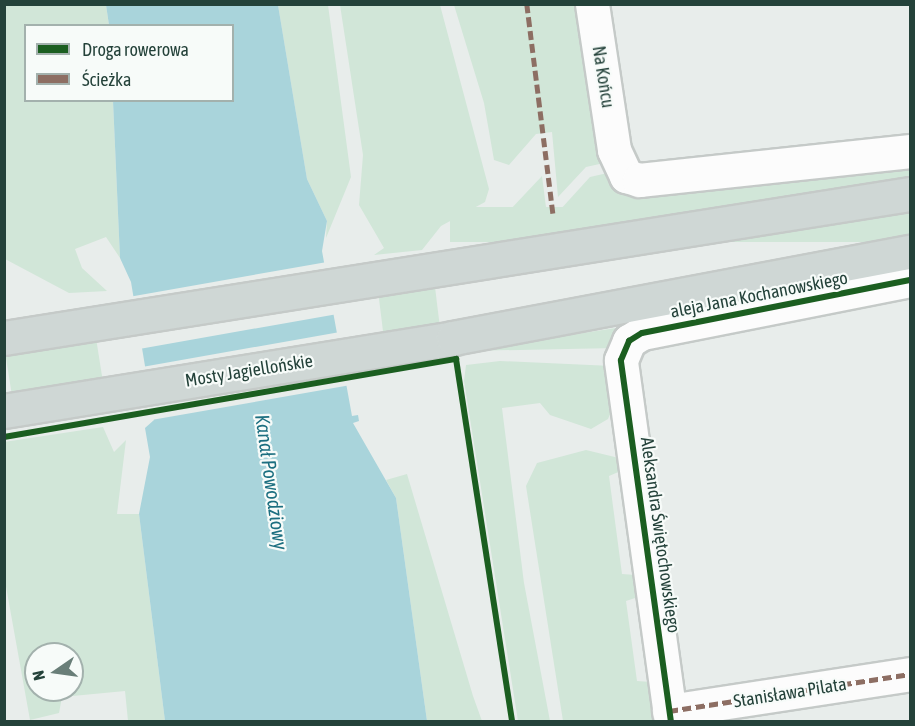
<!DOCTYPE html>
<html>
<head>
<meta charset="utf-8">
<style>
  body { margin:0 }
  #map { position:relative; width:915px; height:726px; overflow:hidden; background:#e8edeb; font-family:"Asap Condensed",sans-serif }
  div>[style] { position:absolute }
  .green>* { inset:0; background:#d1e6d8; transform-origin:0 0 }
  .water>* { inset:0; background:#a9d4db }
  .pier>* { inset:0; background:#e8edeb; transform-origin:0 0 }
  .roads { filter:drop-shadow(2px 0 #c5cac8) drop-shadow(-2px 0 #c5cac8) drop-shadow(0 2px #c5cac8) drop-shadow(0 -2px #c5cac8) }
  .minor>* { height:33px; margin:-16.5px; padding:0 16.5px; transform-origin:16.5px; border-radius:16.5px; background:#fcfcfc }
  .major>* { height:33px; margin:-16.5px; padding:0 16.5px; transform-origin:16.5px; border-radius:16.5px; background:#cfd7d5 }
  .quiet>* { height:4.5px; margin-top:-2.25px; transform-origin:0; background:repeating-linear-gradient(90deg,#8d6e63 0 9px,transparent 0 13.5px) }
  .cycleway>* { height:6px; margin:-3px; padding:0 3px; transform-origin:3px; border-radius:3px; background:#1b5e20 }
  span { translate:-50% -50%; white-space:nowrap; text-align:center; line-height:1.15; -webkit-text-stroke:4.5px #f7fbf9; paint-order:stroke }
  .street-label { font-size:18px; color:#24423a }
  .water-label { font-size:20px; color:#1c6f80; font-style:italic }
  .frame { position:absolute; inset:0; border:6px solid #24423a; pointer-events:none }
  .legend { position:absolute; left:24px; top:24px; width:210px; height:78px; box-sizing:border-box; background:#f7fbf9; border:2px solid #a3b1ad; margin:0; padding:8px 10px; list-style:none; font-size:18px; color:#24423a }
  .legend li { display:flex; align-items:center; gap:12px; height:30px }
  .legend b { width:30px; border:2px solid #a3b1ad }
  .north { position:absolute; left:24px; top:642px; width:60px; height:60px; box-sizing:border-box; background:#f7fbf9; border:2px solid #a3b1ad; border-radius:50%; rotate:257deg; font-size:16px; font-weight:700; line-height:24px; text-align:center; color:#24423a }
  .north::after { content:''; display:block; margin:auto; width:21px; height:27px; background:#697e78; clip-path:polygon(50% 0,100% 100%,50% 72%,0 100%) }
</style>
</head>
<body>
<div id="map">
  <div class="green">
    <i style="clip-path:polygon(5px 5px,106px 5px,109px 25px,26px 26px,26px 100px,113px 101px,120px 258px,106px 237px,75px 249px,82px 268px,107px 291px,69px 293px,5px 259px)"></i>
    <i style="clip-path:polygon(278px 5px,328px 5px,351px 177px,326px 238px,327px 221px,307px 179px)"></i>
    <i style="clip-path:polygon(340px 5px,440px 5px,489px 189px,485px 202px,441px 226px,422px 250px,374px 255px,384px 248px,359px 205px,363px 155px)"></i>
    <i style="clip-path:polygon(454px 5px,580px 5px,604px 163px,586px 167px,558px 197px,552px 132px,536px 134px,509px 165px,494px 160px,484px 103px)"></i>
    <i style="clip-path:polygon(910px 161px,910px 180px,571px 238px,559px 211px,590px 177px,612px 172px)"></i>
    <i style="clip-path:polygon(542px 176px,547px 215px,528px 234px,519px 234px,508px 212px)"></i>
    <i style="left:910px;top:207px;width:35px;height:460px;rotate:90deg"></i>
    <i style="left:435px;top:287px;width:39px;height:57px;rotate:83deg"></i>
    <i style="clip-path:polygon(642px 324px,616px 348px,466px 351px)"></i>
    <i style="left:96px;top:338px;width:45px;height:92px;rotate:81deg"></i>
    <i style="clip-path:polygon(500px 361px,612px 366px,613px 407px,608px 419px,591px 429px,550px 415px,540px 403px,502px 408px,524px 583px,550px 721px,518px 721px,464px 381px,466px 365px)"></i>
    <i style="clip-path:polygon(evenodd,103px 427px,114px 452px,126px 440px,117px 514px,139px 514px,165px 721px,128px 721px,125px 691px,62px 697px,59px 713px,30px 720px,5px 581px,4px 442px,103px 427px,36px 654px,72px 654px,72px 690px,36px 690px,36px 654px)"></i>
    <i style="clip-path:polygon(586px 450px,623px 459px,623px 470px,609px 476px,622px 574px,636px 575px,638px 597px,626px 601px,637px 681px,651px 682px,659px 721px,563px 721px,526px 486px,537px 463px)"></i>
    <i style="clip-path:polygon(407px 474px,473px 696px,482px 721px,427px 721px,396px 498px,386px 480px)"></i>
  </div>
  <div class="water">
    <i style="clip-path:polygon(106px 5px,278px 5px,307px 179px,327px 221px,322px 251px,352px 416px,358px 415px,359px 421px,353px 423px,396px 498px,427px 721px,165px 721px,139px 514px,150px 457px,145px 428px,154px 420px,131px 282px,120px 258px,113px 101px,232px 100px,232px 26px,109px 25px)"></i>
  </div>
  <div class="pier">
    <i style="left:327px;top:262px;width:53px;height:200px;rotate:80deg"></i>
    <i style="left:340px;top:332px;width:54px;height:201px;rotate:80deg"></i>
  </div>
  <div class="roads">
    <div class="minor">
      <i style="left:592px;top:4px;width:148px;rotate:81.4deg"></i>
      <i style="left:614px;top:150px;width:29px;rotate:65deg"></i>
      <i style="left:626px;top:176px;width:14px;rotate:17deg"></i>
      <i style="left:639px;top:180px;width:273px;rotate:-6.1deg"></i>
      <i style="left:669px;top:711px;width:244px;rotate:-8.7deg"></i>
      <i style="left:671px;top:722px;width:365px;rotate:-97.9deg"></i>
      <i style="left:621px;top:360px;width:21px;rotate:-67deg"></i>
      <i style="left:629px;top:341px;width:15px;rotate:-32deg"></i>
      <i style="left:642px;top:333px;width:273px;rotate:-11.2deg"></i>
    </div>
    <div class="major">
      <i style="left:4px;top:338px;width:917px;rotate:-9.03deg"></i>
      <i style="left:4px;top:411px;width:455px;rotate:-9.2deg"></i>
      <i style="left:453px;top:338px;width:465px;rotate:-10.7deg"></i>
    </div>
  </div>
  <div class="quiet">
    <i style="left:527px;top:4px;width:211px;rotate:82.9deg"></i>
    <i style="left:669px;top:711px;width:244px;rotate:-8.7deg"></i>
  </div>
  <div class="cycleway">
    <i style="left:4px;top:437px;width:459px;rotate:-9.8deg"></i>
    <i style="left:456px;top:359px;width:367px;rotate:81.2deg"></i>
    <i style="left:671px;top:722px;width:365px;rotate:-97.9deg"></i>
    <i style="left:621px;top:360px;width:21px;rotate:-67deg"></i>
    <i style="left:629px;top:341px;width:15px;rotate:-32deg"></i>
    <i style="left:642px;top:333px;width:273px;rotate:-11.2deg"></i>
  </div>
  <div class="street-label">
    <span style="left:603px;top:77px;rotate:81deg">Na Końcu</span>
    <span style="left:759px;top:295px;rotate:-11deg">aleja Jana Kochanowskiego</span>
    <span style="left:249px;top:371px;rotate:-9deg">Mosty Jagiellońskie</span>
    <span style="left:660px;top:535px;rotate:82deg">Aleksandra Świętochowskiego</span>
    <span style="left:790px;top:693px;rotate:-9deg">Stanisława Pilata</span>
  </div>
  <div class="water-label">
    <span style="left:272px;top:482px;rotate:82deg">Kanał Powodziowy</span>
  </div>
  <div class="frame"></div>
  <ul class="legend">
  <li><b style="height:8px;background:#1b5e20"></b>Droga rowerowa</li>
  <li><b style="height:8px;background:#8d6e63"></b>Ścieżka</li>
  </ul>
  <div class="north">N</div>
</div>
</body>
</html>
